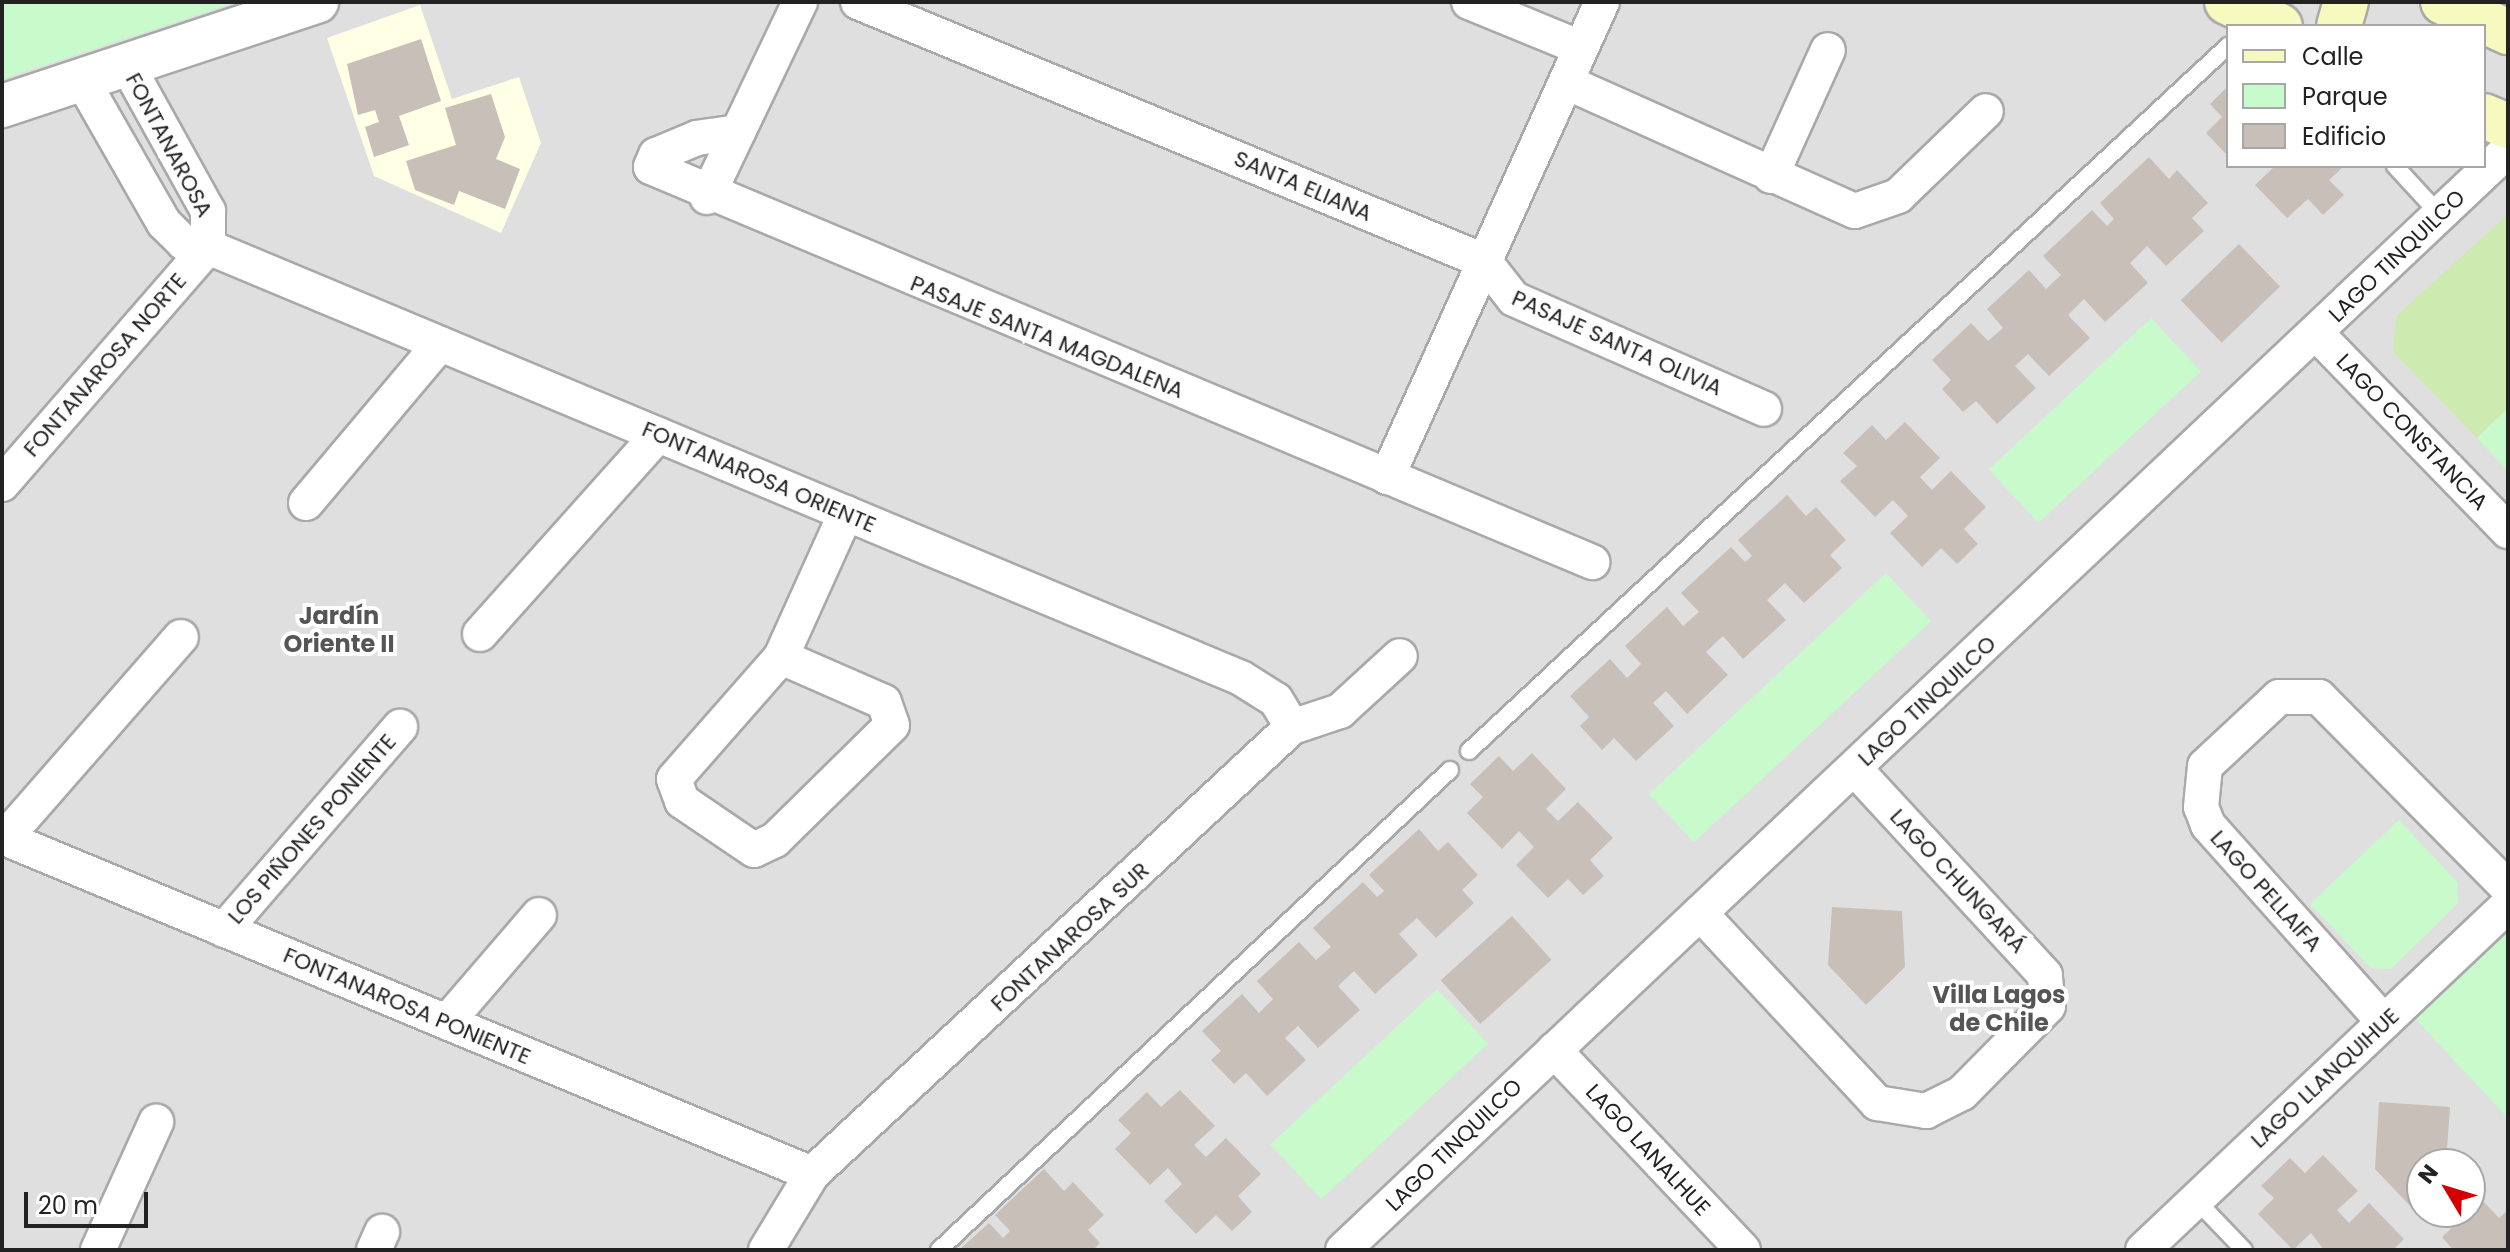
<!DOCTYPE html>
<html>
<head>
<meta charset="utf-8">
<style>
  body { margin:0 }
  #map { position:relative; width:2510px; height:1252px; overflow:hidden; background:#f2efe9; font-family:Poppins,sans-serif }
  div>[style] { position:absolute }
  .residential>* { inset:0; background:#e0dfdf }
  .education>* { inset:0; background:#ffffe5 }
  .grass>* { inset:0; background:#cdebb0 }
  .park>* { inset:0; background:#c8facc; transform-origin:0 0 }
  .building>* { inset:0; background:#c7bfb8; transform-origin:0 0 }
  .roads { filter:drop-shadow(2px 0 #a9a9a9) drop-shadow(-2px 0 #a9a9a9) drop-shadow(0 2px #a9a9a9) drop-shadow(0 -2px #a9a9a9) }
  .service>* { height:16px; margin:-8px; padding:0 8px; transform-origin:8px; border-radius:8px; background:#fff }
  .minor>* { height:34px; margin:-17px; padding:0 17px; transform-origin:17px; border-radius:17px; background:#fff }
  .tertiary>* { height:42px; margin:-21px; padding:0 21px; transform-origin:21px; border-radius:21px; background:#fff }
  .secondary>* { height:44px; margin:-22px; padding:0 22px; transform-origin:22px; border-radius:22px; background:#f7fabf }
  span { translate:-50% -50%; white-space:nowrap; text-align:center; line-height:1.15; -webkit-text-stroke:8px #fff; paint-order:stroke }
  .street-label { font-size:22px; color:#222 }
  .neighbourhood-label { font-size:24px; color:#555; font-weight:700 }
  .frame { position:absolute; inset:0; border:4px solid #222; pointer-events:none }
  .legend { position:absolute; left:2226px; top:24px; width:260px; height:144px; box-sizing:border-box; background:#fff; border:2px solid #a7a7a7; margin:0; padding:10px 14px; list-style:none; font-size:24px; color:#222 }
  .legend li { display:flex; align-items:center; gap:16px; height:40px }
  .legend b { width:40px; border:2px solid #a7a7a7 }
  .north { position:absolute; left:2406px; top:1148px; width:80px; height:80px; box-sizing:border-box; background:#fff; border:2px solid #a7a7a7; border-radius:50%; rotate:308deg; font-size:22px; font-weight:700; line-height:32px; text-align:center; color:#222 }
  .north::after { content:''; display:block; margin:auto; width:28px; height:36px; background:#d40000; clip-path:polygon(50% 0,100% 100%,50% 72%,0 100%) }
  .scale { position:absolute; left:24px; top:1192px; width:124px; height:36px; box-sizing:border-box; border:4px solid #222; border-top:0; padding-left:10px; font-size:24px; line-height:28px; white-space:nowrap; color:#222; -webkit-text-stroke:6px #fff; paint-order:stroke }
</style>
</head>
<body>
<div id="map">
  <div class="residential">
    <i style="clip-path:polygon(evenodd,2px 2px,2508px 2px,2508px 1250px,2px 1250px,2px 2px,2228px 26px,2484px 26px,2484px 166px,2228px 166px,2228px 26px,2px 2px,2422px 1164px,2470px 1164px,2470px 1212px,2422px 1212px,2422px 1164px)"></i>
  </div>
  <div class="education">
    <i style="clip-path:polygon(420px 5px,452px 99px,519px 77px,541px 143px,501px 233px,374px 176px,327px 38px)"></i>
  </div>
  <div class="grass">
    <i style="clip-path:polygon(2508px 214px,2508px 408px,2477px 438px,2393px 352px,2396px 316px)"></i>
  </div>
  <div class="park">
    <i style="clip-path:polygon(2px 2px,237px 2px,2px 79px)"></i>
    <i style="left:2151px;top:318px;width:73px;height:222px;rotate:47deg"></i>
    <i style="clip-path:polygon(2508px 408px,2508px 471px,2477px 438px)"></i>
    <i style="left:1886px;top:573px;width:66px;height:324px;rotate:47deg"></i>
    <i style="clip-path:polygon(2399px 820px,2457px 882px,2458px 903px,2391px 969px,2371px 968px,2310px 904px)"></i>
    <i style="clip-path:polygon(2508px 925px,2508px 1118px,2412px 1015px)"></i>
    <i style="left:1437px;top:989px;width:75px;height:228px;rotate:47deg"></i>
  </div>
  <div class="building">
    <i style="clip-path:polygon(421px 39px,441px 101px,399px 116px,409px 145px,374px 157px,365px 127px,379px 122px,375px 110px,358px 115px,347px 64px)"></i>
    <i style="clip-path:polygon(2228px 86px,2228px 156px,2206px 133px,2222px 117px,2210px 104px)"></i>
    <i style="clip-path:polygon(491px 94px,505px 137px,496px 159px,520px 169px,505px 209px,459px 191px,454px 205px,415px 190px,406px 161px,456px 145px,445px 108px)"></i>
    <i style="clip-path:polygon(2149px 157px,2169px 179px,2177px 170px,2208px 203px,2192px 218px,2204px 231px,2166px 266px,2147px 246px,2130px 263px,2148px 283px,2105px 322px,2084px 299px,2068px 315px,2090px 338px,2049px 376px,2028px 354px,2015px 366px,2036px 388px,1997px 424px,1976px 401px,1963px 412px,1942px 389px,1951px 380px,1932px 360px,1971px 323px,1988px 341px,2003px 328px,1987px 309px,2029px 270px,2046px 289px,2061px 275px,2043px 256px,2092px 210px,2107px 226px,2114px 219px,2100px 203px)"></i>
    <i style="clip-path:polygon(2275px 166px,2344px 166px,2329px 180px,2344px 195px,2323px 215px,2308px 199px,2287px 218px,2255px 185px)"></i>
    <i style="left:2239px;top:244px;width:59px;height:81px;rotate:46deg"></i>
    <i style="clip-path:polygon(1905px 422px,1940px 458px,1920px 477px,1932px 490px,1951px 471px,1986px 507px,1964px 529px,1978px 544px,1957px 564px,1941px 548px,1922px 567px,1890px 533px,1908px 516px,1893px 500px,1875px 517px,1840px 481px,1857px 466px,1843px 453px,1872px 425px,1886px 440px)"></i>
    <i style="clip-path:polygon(1787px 495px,1806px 516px,1816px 507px,1846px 540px,1830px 555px,1842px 568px,1804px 603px,1785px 583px,1767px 600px,1786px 620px,1743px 659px,1723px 636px,1706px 652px,1728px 675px,1687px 714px,1666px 691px,1653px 703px,1674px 726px,1636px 761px,1614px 738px,1602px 750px,1580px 726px,1589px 717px,1570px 696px,1610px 659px,1627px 678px,1641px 664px,1625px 646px,1667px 607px,1683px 626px,1699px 612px,1681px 593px,1731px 547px,1745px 562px,1752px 556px,1738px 540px)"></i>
    <i style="clip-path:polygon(1532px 753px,1566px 789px,1546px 809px,1558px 821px,1578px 802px,1613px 838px,1590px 860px,1604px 876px,1583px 895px,1568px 879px,1548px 898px,1516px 865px,1534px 847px,1519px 831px,1502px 849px,1467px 813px,1483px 797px,1470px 784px,1499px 756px,1513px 771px)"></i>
    <i style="clip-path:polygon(1419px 829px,1438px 851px,1448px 842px,1478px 875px,1462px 890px,1474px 903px,1436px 938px,1417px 918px,1399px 934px,1418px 955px,1375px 994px,1354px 971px,1338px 986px,1360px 1010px,1318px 1048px,1298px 1026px,1285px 1038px,1306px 1060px,1267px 1096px,1246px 1073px,1234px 1084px,1211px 1060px,1221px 1051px,1202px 1031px,1242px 994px,1259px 1013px,1273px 999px,1257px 981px,1299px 942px,1316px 960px,1331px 947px,1313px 928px,1363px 882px,1377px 897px,1384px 891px,1369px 875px)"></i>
    <i style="clip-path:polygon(1832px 907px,1902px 911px,1905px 967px,1866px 1005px,1828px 965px)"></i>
    <i style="left:1512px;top:916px;width:59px;height:96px;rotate:48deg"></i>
    <i style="clip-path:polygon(1180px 1090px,1215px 1126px,1194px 1145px,1206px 1157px,1226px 1138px,1261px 1174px,1238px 1196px,1252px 1212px,1232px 1231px,1216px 1215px,1196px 1234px,1164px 1201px,1182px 1184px,1168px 1168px,1150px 1185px,1115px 1149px,1131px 1133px,1118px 1120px,1147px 1092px,1161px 1107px)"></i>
    <i style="clip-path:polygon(2379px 1102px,2450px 1107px,2446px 1164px,2422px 1164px,2422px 1205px,2415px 1211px,2375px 1169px)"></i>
    <i style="clip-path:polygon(2323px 1155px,2358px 1191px,2337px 1210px,2349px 1223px,2369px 1203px,2404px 1239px,2393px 1250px,2324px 1250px,2311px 1233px,2293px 1250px,2258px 1214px,2274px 1198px,2261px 1186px,2290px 1158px,2305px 1173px)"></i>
    <i style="clip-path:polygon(1044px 1169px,1064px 1191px,1073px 1182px,1104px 1215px,1088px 1230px,1100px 1243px,1093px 1250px,959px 1250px,989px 1223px,1003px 1238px,1010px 1231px,995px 1215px)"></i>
    <i style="clip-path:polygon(2482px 1200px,2499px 1218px,2508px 1210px,2508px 1250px,2453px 1250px,2442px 1237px)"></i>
  </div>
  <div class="roads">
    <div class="service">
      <i style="left:2395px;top:166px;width:67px;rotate:47.4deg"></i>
      <i style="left:1469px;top:751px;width:1036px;rotate:-42.89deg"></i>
      <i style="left:2196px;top:1200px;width:69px;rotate:46.2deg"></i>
      <i style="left:939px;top:1250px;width:701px;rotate:-43.21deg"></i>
    </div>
    <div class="minor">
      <i style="left:858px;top:2px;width:677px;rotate:22.48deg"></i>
      <i style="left:1469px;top:2px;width:121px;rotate:22.3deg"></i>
      <i style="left:82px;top:80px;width:165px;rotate:60.2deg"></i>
      <i style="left:164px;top:223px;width:28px;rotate:45deg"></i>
      <i style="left:184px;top:243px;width:24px;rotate:9deg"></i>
      <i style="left:208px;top:247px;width:1119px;rotate:22.65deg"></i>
      <i style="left:1241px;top:678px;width:41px;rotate:32.2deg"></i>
      <i style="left:1276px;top:700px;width:31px;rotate:59deg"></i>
      <i style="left:1566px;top:82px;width:316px;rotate:24.1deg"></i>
      <i style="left:1855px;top:211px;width:46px;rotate:-19.2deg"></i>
      <i style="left:1898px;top:196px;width:122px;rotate:-44deg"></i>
      <i style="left:738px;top:132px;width:41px;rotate:171.7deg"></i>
      <i style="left:697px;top:138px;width:44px;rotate:157.5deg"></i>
      <i style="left:656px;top:155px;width:13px;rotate:113deg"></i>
      <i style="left:651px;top:167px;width:1021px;rotate:22.77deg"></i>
      <i style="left:1771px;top:176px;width:138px;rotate:-65.7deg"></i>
      <i style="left:707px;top:197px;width:216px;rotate:-64.5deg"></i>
      <i style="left:1484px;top:261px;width:48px;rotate:51.7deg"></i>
      <i style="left:1514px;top:299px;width:273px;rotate:23.7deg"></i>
      <i style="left:2316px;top:333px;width:276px;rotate:45.9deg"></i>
      <i style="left:1387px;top:477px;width:521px;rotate:-65.65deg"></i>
      <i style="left:2px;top:484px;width:314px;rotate:-49deg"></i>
      <i style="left:208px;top:247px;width:36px;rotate:-90deg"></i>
      <i style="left:208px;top:211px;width:167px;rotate:-119deg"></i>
      <i style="left:306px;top:503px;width:208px;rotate:-49.9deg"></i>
      <i style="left:480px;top:634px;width:267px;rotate:-48.2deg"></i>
      <i style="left:781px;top:657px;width:112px;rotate:23.6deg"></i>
      <i style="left:884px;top:702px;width:24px;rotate:71deg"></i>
      <i style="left:892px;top:725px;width:164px;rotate:135.5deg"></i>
      <i style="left:775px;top:840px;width:23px;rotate:155deg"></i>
      <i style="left:754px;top:850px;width:87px;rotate:-145.8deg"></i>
      <i style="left:682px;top:801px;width:23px;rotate:-110deg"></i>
      <i style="left:674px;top:779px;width:162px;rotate:-48.7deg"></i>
      <i style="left:781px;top:657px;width:158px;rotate:-65.7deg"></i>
      <i style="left:1292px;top:727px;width:51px;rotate:-18.4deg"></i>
      <i style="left:1340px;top:711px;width:81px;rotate:-42.5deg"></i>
      <i style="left:2px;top:837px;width:877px;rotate:22.59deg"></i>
      <i style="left:5px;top:838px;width:267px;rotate:-48.8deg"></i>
      <i style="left:1700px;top:913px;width:260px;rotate:47deg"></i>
      <i style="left:1877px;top:1103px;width:50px;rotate:9.3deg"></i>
      <i style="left:1926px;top:1111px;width:40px;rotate:-26.6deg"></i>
      <i style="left:1962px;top:1093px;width:122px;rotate:-45.3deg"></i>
      <i style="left:2048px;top:1006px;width:31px;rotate:-96deg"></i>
      <i style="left:2045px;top:975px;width:280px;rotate:-132.7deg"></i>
      <i style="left:224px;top:930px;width:269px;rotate:-49.1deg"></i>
      <i style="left:447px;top:1022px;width:141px;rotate:-49.3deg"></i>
      <i style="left:2384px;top:1022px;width:264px;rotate:-131.8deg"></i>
      <i style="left:2208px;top:825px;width:19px;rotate:-111deg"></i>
      <i style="left:2201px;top:807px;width:41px;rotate:-84.4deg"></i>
      <i style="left:2205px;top:766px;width:101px;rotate:-43deg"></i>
      <i style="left:2279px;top:697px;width:40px"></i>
      <i style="left:2319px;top:697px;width:269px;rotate:45.3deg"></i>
      <i style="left:1554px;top:1050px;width:275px;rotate:46.6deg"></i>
      <i style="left:98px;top:1250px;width:141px;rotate:-65.6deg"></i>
      <i style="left:374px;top:1250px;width:20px;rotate:-66deg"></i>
      <i style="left:766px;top:1250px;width:89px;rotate:-58.8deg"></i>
      <i style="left:812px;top:1174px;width:656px;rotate:-42.96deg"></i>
      <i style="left:1343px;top:1250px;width:1602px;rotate:-43.36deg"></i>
      <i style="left:2143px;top:1250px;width:502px;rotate:-43.39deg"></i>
    </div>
    <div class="tertiary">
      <i style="left:2px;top:106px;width:332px;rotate:-18.3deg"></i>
    </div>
    <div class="secondary">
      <i style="left:2227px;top:2px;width:58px;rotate:24.4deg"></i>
      <i style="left:2443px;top:2px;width:72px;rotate:24.8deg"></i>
      <i style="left:2339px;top:26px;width:25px;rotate:-74deg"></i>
      <i style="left:2484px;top:116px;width:26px;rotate:23deg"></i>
    </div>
  </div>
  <div class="street-label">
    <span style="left:169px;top:145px;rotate:62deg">FONTANAROSA</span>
    <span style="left:1303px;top:186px;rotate:23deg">SANTA ELIANA</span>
    <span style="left:2397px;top:256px;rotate:-44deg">LAGO TINQUILCO</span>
    <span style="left:1047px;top:337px;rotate:22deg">PASAJE SANTA MAGDALENA</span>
    <span style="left:1617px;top:343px;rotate:24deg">PASAJE SANTA OLIVIA</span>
    <span style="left:105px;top:365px;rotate:-49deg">FONTANAROSA NORTE</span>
    <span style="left:2412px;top:432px;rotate:46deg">LAGO CONSTANCIA</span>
    <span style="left:759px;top:477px;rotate:23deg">FONTANAROSA ORIENTE</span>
    <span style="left:1927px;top:701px;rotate:-43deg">LAGO TINQUILCO</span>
    <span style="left:312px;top:829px;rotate:-49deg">LOS PIÑONES PONIENTE</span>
    <span style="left:1958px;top:881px;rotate:47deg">LAGO CHUNGARÁ</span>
    <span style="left:2266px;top:891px;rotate:48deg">LAGO PELLAIFA</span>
    <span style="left:1070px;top:937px;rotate:-43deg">FONTANAROSA SUR</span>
    <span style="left:407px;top:1006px;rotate:23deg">FONTANAROSA PONIENTE</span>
    <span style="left:2325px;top:1078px;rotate:-43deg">LAGO LLANQUIHUE</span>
    <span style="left:1454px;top:1145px;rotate:-44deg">LAGO TINQUILCO</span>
    <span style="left:1648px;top:1150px;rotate:47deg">LAGO LANALHUE</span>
  </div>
  <div class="neighbourhood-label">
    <span style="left:339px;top:630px">Jardín<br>Oriente II</span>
    <span style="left:1999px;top:1009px">Villa Lagos<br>de Chile</span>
  </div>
  <div class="frame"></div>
  <ul class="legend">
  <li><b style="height:10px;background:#f7fabf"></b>Calle</li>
  <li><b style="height:22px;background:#c8facc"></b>Parque</li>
  <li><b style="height:22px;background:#c7bfb8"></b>Edificio</li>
  </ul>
  <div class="north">N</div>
  <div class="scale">20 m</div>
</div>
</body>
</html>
